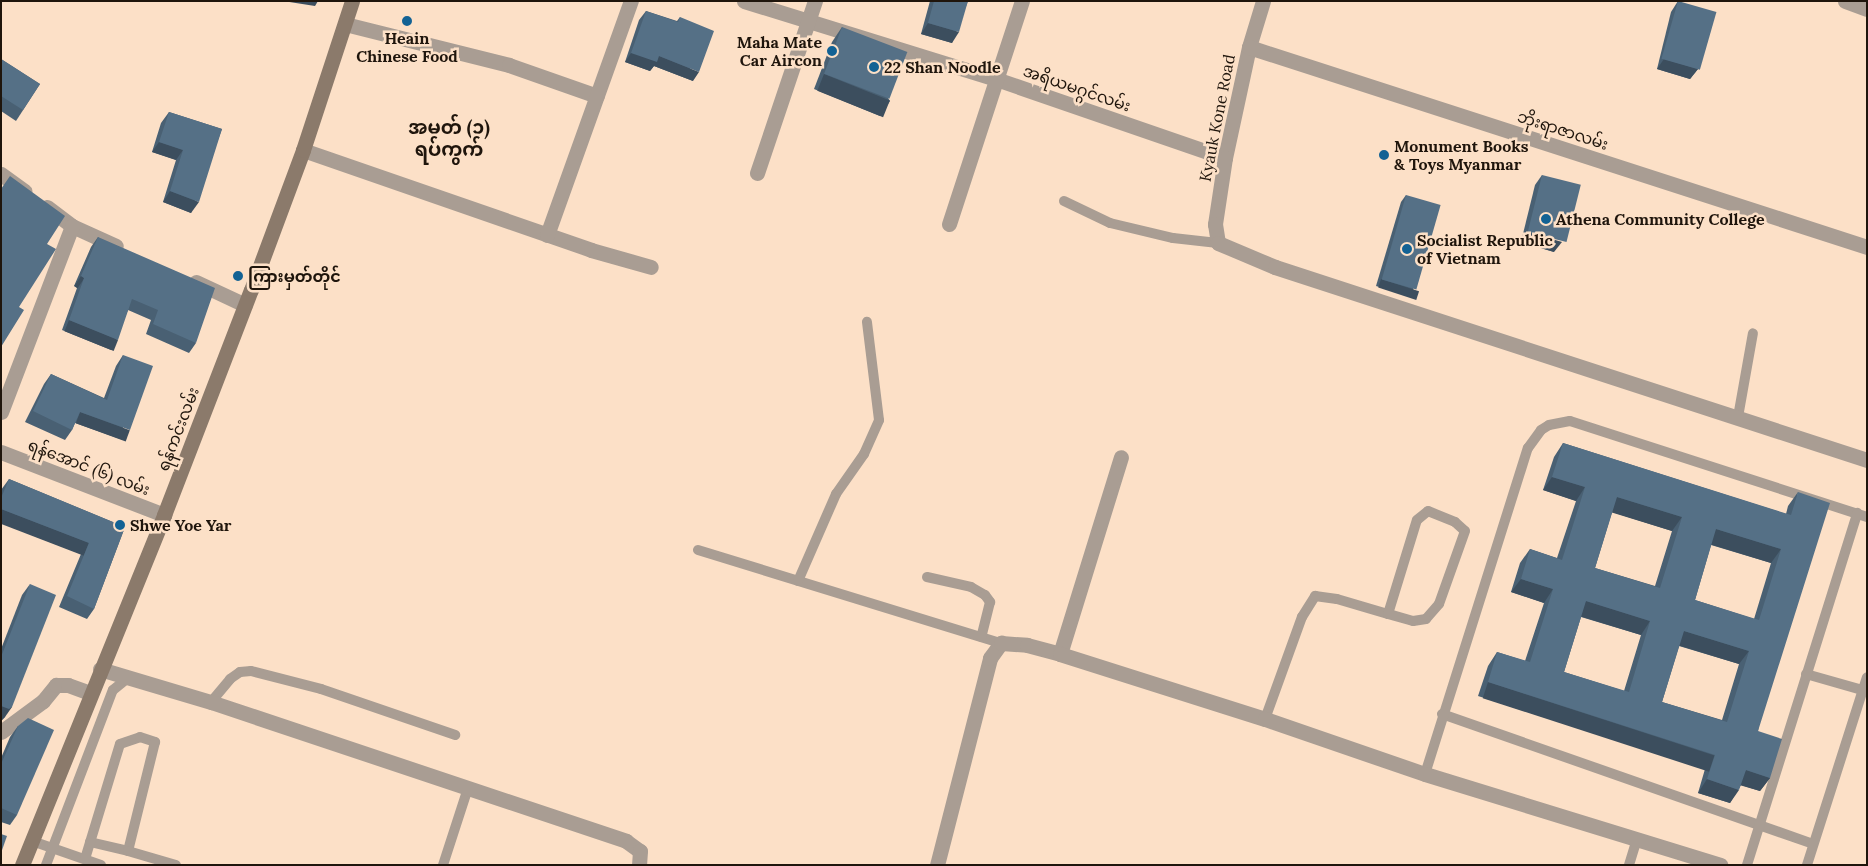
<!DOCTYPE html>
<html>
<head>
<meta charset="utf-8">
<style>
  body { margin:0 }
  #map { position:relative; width:1868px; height:866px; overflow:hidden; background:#fce0c7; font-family:Lora,"Noto Sans Myanmar",serif }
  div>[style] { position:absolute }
  .service>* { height:10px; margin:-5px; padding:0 5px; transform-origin:5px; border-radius:5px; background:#a99d93 }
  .minor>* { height:15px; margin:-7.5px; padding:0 7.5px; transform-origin:7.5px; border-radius:7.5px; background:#a99d93 }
  .secondary>* { height:15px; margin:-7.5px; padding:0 7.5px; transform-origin:7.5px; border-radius:7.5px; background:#8b7a6b }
  .wall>* { inset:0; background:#496073 }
  .shaded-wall>* { inset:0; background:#3c4e5e; transform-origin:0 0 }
  .building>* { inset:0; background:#557086; transform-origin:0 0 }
  .dots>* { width:14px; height:14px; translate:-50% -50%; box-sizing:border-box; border:2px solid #fce0c7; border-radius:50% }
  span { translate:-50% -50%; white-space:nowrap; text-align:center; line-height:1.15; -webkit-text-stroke:5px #fce0c7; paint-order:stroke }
  .poi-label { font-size:16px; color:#1f150c; font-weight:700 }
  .right { translate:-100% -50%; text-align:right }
  .left { translate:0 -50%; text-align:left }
  .street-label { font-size:16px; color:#1f150c }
  .quarter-label { font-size:19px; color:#1f150c; font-weight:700 }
  .frame { position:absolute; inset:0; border:2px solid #1f150c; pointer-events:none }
</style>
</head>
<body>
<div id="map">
  <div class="service">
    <i style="left:1064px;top:201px;width:51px;rotate:25.6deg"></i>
    <i style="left:1110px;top:223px;width:65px;rotate:13.4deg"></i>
    <i style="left:1173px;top:238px;width:45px;rotate:6.3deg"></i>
    <i style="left:1738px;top:417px;width:85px;rotate:-79.9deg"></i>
    <i style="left:698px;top:550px;width:317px;rotate:17.1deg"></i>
    <i style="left:927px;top:577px;width:45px;rotate:12.8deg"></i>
    <i style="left:971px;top:587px;width:16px;rotate:30deg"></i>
    <i style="left:985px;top:595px;width:9px;rotate:54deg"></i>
    <i style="left:990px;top:602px;width:36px;rotate:104deg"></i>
    <i style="left:798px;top:581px;width:95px;rotate:-66.4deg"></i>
    <i style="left:836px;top:494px;width:49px;rotate:-55deg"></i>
    <i style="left:864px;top:454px;width:37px;rotate:-66deg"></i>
    <i style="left:879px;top:420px;width:99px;rotate:-97deg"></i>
    <i style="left:1806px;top:674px;width:58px;rotate:15.9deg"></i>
    <i style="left:211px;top:702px;width:30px;rotate:-50deg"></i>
    <i style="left:230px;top:679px;width:12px;rotate:-35deg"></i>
    <i style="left:240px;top:672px;width:11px;rotate:-5deg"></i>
    <i style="left:251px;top:671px;width:72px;rotate:14.4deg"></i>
    <i style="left:321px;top:689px;width:142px;rotate:18.9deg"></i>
    <i style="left:1442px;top:714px;width:393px;rotate:19.3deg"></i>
    <i style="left:1265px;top:719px;width:109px;rotate:-70.1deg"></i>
    <i style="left:1302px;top:617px;width:25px;rotate:-58deg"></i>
    <i style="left:1315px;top:596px;width:22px;rotate:8deg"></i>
    <i style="left:1337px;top:599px;width:53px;rotate:16.4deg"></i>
    <i style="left:1388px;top:614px;width:98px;rotate:-72.9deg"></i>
    <i style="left:1417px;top:520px;width:14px;rotate:-39deg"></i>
    <i style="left:1428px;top:511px;width:29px;rotate:22deg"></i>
    <i style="left:1455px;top:522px;width:13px;rotate:42deg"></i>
    <i style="left:1465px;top:531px;width:77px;rotate:109.6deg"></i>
    <i style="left:1439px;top:604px;width:20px;rotate:131deg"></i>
    <i style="left:1426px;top:619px;width:13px;rotate:171deg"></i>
    <i style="left:1413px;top:621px;width:26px;rotate:-164deg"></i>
    <i style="left:1425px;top:774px;width:342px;rotate:-72.5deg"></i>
    <i style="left:1528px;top:448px;width:22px;rotate:-54deg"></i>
    <i style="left:1541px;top:430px;width:9px;rotate:-32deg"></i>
    <i style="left:1549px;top:425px;width:21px;rotate:-11deg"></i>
    <i style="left:1570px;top:421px;width:312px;rotate:17.9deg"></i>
    <i style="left:32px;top:841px;width:73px;rotate:19.2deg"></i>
    <i style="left:90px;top:842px;width:39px;rotate:13deg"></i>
    <i style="left:85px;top:859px;width:120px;rotate:-73.1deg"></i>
    <i style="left:120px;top:744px;width:21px;rotate:-19deg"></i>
    <i style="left:140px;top:737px;width:16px;rotate:18deg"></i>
    <i style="left:155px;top:742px;width:112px;rotate:103.9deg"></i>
    <i style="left:128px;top:851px;width:50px;rotate:16.3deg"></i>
    <i style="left:46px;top:865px;width:187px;rotate:-69.1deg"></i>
    <i style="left:113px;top:690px;width:21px;rotate:-39deg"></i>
    <i style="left:443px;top:865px;width:81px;rotate:-72deg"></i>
    <i style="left:1629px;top:865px;width:27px;rotate:-73deg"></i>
    <i style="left:1747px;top:865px;width:369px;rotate:-72.6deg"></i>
    <i style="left:1807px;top:865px;width:197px;rotate:-72.3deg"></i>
  </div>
  <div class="minor">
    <i style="left:744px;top:1px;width:264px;rotate:17.2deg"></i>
    <i style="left:996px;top:79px;width:242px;rotate:19deg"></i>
    <i style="left:1263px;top:1px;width:48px;rotate:106.9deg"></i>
    <i style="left:1249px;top:47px;width:114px;rotate:102.2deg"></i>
    <i style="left:1225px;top:158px;width:67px;rotate:98.6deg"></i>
    <i style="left:1215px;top:224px;width:19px;rotate:81deg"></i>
    <i style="left:1218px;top:243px;width:62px;rotate:22.8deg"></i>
    <i style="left:1275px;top:267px;width:623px;rotate:18.06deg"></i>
    <i style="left:1845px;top:1px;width:23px;rotate:20deg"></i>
    <i style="left:345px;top:24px;width:169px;rotate:14deg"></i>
    <i style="left:509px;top:65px;width:93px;rotate:19.4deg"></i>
    <i style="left:1249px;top:47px;width:650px;rotate:17.93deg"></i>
    <i style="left:303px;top:150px;width:305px;rotate:19.1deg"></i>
    <i style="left:591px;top:250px;width:62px;rotate:15.8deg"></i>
    <i style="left:757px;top:173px;width:182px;rotate:-71.4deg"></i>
    <i style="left:1px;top:174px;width:29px;rotate:36deg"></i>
    <i style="left:47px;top:207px;width:31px;rotate:37deg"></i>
    <i style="left:72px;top:226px;width:48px;rotate:24.4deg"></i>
    <i style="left:949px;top:224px;width:235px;rotate:-71.9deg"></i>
    <i style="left:547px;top:235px;width:249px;rotate:-70.3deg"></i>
    <i style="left:196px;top:282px;width:54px;rotate:25.1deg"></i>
    <i style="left:1px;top:412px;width:199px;rotate:-69.1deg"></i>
    <i style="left:1px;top:452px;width:175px;rotate:21.1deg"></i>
    <i style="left:1060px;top:654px;width:206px;rotate:-72.8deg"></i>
    <i style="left:100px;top:669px;width:116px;rotate:16.6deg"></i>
    <i style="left:211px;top:702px;width:438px;rotate:18.5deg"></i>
    <i style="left:626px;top:841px;width:17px;rotate:36deg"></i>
    <i style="left:640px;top:851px;width:14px;rotate:94deg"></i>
    <i style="left:1px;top:732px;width:52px;rotate:-36.4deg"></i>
    <i style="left:43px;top:701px;width:21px;rotate:-51deg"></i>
    <i style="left:56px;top:685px;width:12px"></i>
    <i style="left:68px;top:685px;width:23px;rotate:20deg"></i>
    <i style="left:937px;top:865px;width:214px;rotate:-75.6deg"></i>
    <i style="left:990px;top:658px;width:19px;rotate:-54deg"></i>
    <i style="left:1001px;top:643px;width:26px;rotate:4deg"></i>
    <i style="left:1027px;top:645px;width:34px;rotate:15deg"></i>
    <i style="left:1060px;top:654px;width:215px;rotate:17.6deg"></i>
    <i style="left:1265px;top:719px;width:169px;rotate:19deg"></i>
    <i style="left:1425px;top:774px;width:309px;rotate:17.1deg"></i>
  </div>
  <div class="secondary">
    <i style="left:22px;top:865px;width:378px;rotate:-67.9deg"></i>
    <i style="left:164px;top:515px;width:241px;rotate:-68.9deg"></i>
    <i style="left:251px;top:290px;width:149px;rotate:-69.6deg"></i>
    <i style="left:303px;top:150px;width:157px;rotate:-71.8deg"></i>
  </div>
  <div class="wall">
    <i style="clip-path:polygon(930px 1px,968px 1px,952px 43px,921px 34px)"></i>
    <i style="clip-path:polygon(1678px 1px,1698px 69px,1690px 79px,1657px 69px,1671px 12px)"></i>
    <i style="clip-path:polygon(646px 11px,677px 21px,680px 17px,693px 81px,654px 66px,650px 71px,625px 62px,639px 20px)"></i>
    <i style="clip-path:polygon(842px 27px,890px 101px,880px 116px,814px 89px,832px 42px)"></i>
    <i style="clip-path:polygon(1px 59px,40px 84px,16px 121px,1px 111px)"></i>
    <i style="clip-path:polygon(169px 112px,222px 129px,191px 213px,163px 202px,176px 160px,152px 152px,161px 123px)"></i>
    <i style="clip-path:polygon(1542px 175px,1554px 252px,1521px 242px,1535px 185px)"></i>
    <i style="clip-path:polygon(1406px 195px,1414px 298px,1376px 286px,1401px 202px)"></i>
    <i style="clip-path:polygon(98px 237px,196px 343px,189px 353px,146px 334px,151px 320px,128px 310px,111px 350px,62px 330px,77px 288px,74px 286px,91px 247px)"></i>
    <i style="clip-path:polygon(123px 355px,123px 440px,75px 423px,72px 430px,65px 440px,25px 422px,44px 384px,51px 374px,104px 398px,116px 366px)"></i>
    <i style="clip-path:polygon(evenodd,1563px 443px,1786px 514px,1788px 506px,1798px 492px,1758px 731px,1770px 778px,1760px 791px,1741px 785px,1730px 803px,1698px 793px,1705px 769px,1478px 696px,1488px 666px,1497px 652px,1525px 661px,1544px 603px,1511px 592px,1520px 563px,1530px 549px,1557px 558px,1576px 501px,1543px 490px,1554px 457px,1563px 443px,1612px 512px,1672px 531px,1655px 586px,1595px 568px,1612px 512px,1563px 443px,1711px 545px,1771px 563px,1754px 619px,1695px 600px,1711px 545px,1563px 443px,1581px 617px,1641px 635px,1624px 691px,1564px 672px,1581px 617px,1563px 443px,1679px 646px,1739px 664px,1722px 720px,1662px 702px,1679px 646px)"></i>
    <i style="clip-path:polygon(9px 479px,125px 527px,94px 609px,87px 619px,59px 607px,81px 554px,1px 523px,1px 490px)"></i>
    <i style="clip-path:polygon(30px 584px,5px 717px,2px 720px,1px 649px,22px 595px)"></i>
    <i style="clip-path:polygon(18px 726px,17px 815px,10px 825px,1px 822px,1px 758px,10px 737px)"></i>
  </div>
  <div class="shaded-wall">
    <i style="clip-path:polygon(283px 1px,318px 1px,315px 6px)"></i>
    <i style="clip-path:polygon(928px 23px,959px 32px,952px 43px,921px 34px)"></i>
    <i style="clip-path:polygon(631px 53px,659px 56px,699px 72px,693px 81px,654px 66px,650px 71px,625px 62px)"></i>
    <i style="clip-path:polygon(1664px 59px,1698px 69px,1690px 79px,1657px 69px)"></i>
    <i style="left:824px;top:74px;width:71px;height:18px;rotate:22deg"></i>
    <i style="clip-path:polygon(159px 142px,183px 150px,176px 160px,152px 152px)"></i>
    <i style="clip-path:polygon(170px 191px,199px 202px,191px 213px,163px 202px)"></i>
    <i style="clip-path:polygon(1528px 232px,1562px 242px,1554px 252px,1521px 242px)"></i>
    <i style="left:81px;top:276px;width:4px;height:12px;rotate:34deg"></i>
    <i style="left:1381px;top:279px;width:40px;height:9px;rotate:18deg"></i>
    <i style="left:69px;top:320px;width:53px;height:12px;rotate:22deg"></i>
    <i style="left:80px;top:412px;width:53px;height:12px;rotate:20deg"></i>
    <i style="clip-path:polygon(1552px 477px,1585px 487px,1576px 501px,1543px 490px)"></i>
    <i style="clip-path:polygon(1617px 497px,1682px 517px,1672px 531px,1607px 511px)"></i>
    <i style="left:1px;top:509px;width:94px;height:14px;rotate:21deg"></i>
    <i style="clip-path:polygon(1716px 529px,1781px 549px,1771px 563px,1706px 543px)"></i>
    <i style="clip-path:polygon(1521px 579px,1553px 589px,1544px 603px,1511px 592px)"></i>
    <i style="clip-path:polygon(1586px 601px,1650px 621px,1641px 635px,1576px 615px)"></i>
    <i style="clip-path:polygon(1684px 631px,1749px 651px,1739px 664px,1674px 644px)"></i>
    <i style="left:1488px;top:682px;width:238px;height:17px;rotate:18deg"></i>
    <i style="clip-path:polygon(1px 706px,12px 707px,5px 717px,2px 720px)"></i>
    <i style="clip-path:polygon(1746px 770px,1770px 778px,1760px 791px,1736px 784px)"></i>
    <i style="clip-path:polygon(1707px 779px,1739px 790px,1730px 803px,1698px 793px)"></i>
  </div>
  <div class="building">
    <i style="clip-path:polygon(934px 1px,968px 1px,959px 32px,928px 23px)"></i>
    <i style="left:1678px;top:1px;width:40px;height:60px;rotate:16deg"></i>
    <i style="clip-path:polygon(646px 11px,678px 22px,680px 17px,714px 31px,699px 72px,659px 56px,657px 62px,631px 53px)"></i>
    <i style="left:842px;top:27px;width:70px;height:50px;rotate:21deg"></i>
    <i style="clip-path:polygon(1px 59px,40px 84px,23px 110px,1px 96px)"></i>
    <i style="clip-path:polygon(169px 112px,222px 129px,199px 202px,170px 191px,183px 150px,159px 142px)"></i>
    <i style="left:1542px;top:175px;width:40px;height:59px;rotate:14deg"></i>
    <i style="clip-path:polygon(10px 176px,65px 216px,47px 244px,56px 249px,19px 307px,24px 310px,1px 347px,1px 189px)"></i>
    <i style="left:1406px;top:195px;width:36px;height:88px;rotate:16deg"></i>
    <i style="clip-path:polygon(98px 237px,215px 288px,196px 343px,153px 324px,158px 310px,132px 299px,118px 340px,69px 320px,84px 278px,81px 276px)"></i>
    <i style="clip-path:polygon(123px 355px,153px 366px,130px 430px,80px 412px,72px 430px,33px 411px,51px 374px,107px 400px)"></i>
    <i style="clip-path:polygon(evenodd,1563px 443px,1791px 515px,1798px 492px,1830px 503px,1758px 731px,1782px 739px,1770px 778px,1746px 770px,1739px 790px,1707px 779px,1715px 755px,1488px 682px,1497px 652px,1530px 662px,1553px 589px,1521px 579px,1530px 549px,1562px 560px,1585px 487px,1552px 477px,1563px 443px,1617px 497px,1682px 517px,1660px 588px,1595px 568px,1617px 497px,1563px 443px,1716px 529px,1781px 549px,1759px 620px,1695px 600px,1716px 529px,1563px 443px,1586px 601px,1650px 621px,1629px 692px,1564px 672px,1586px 601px,1563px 443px,1684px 631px,1749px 651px,1727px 722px,1662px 702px,1684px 631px)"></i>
    <i style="clip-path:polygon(9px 479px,125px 527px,94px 609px,67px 596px,89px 543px,1px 509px,1px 498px)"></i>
    <i style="clip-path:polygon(30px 584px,56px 595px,12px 707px,9px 709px,1px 706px,1px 657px)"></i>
    <i style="clip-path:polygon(28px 718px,54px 730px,17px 815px,1px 808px,1px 764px,18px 726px)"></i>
    <i style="clip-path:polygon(1px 834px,7px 836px,1px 853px)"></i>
  </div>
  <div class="dots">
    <i style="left:407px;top:21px;background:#136294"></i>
    <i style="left:832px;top:51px;background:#136294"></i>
    <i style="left:874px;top:67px;background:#136294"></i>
    <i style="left:1384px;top:155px;background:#136294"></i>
    <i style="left:1546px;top:219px;background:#136294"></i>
    <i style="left:1407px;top:249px;background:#136294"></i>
    <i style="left:238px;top:276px;background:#136294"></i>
    <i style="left:120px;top:525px;background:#136294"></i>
  </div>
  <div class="poi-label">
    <span style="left:407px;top:47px">Heain<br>Chinese Food</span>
    <span class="right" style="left:822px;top:51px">Maha Mate<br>Car Aircon</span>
    <span class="left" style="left:884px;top:67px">22 Shan Noodle</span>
    <span class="left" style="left:1394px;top:155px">Monument Books<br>&amp; Toys Myanmar</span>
    <span class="left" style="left:1556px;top:219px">Athena Community College</span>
    <span class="left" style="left:1417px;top:249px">Socialist Republic<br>of Vietnam</span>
    <span class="left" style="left:248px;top:276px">ကြားမှတ်တိုင်</span>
    <span class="left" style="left:130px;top:525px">Shwe Yoe Yar</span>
  </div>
  <div class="street-label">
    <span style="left:1077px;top:88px;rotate:19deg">အရိယမဂ္ဂင်လမ်း</span>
    <span style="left:1217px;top:118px;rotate:-79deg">Kyauk Kone Road</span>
    <span style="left:1563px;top:130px;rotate:18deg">ဘိုးရာဇာလမ်း</span>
    <span style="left:178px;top:429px;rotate:-69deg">ရန်ကင်းလမ်း</span>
    <span style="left:89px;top:467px;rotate:21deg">ရန်အောင် (၆) လမ်း</span>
  </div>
  <div class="quarter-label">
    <span style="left:449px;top:139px">အမှတ် (၁)<br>ရပ်ကွက်</span>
  </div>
  <div class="frame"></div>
</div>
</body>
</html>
